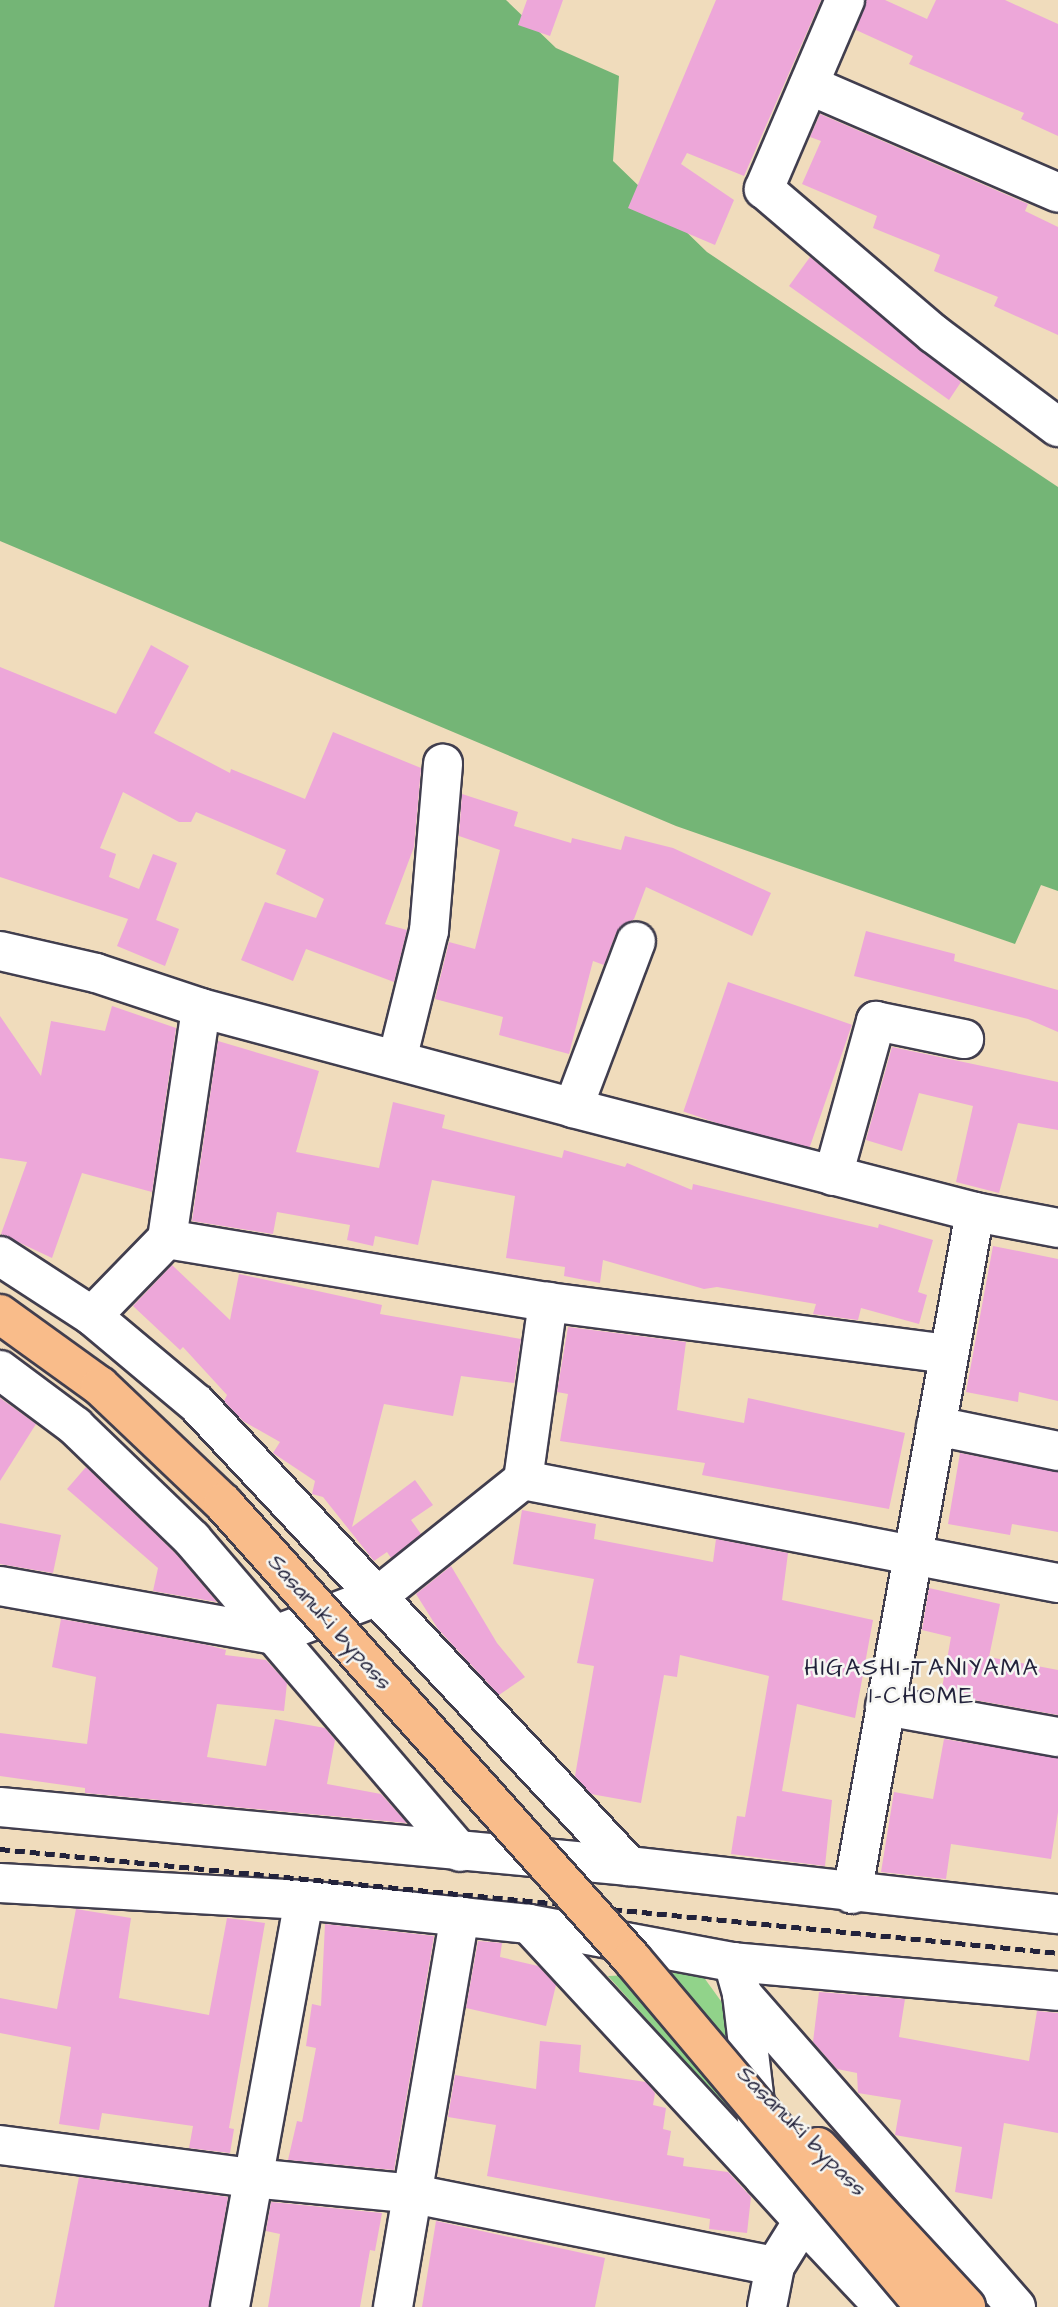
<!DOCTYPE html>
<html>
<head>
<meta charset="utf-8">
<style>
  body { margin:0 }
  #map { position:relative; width:1058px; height:2307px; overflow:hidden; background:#f0dcbc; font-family:"Architects Daughter",sans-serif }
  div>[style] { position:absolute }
  .green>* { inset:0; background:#91d38a }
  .forest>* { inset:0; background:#74b576 }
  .building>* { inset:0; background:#eda7d9; transform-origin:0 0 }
  .roads { filter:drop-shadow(2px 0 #413e4e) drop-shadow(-2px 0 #413e4e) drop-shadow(0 2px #413e4e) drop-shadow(0 -2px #413e4e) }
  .minor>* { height:38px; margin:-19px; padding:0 19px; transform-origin:19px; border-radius:19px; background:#fff }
  .rail>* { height:5px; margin-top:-2.5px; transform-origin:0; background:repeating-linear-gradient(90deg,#22223b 0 10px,transparent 0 15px) }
  .bridges { filter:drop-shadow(2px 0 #413e4e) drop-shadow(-2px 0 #413e4e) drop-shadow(0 2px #413e4e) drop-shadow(0 -2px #413e4e) }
  .major-bridge>* { height:38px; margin:-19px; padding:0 19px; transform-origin:19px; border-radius:19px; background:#f9bc8a }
  span { translate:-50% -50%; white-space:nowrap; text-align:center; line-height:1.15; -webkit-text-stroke:5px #f6f6f2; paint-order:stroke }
  .street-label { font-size:23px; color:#22223b }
  .neighbourhood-label { font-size:24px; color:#22223b; letter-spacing:2px }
</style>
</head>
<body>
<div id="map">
  <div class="green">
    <i style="clip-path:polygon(700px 1972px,731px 2015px,729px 2111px,608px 1976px)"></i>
  </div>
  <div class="forest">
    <i style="clip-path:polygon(0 0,506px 0,556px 48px,619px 76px,613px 161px,707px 252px,1058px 487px,1058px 891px,1041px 885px,1015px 944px,676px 826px,0 541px)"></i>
  </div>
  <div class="building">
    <i style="clip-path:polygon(527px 0,563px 0,550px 36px,518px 25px)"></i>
    <i style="clip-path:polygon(716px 0,821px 0,744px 176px,687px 153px,681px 164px,734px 200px,715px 245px,628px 208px)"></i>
    <i style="clip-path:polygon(866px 0,885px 0,927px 19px,936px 0,1005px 0,1058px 24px,1058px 136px,1021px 119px,1024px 113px,909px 64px,913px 56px,856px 30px)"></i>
    <i style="clip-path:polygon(820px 114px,1028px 204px,1025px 211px,1058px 227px,1058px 335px,994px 306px,998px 297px,934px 271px,940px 255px,873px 228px,877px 216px,802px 184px,821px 141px,810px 137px)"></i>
    <i style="clip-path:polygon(810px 257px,961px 382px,949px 400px,789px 286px)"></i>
    <i style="clip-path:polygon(151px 645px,189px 666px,154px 733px,230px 773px,231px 769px,305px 799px,333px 732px,421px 768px,414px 847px,385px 924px,407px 930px,394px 982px,306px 949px,293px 981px,241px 960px,265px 902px,316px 918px,324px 899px,276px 874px,286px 850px,196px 812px,191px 822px,179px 822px,123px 792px,100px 848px,116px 854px,109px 877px,139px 889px,153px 854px,177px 863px,156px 920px,179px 929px,165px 966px,117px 946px,128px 919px,0 877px,0 667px,116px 714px)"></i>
    <i style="clip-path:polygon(462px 794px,518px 812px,514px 826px,571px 843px,572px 838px,621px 850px,625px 836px,673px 848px,771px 893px,752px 936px,646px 887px,634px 919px,616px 933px,604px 965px,593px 961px,569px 1054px,499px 1035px,503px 1017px,435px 999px,449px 942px,475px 949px,500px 850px,459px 836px)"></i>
    <i style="clip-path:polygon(866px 931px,955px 954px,954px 961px,1058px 990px,1058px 1032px,1028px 1019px,854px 976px)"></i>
    <i style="left:728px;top:982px;width:131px;height:137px;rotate:19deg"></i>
    <i style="clip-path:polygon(112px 1006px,176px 1028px,152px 1192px,82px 1173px,52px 1258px,1px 1234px,27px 1162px,0 1158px,0 1016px,41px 1076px,51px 1021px,105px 1031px)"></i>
    <i style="clip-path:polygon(218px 1041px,319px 1071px,296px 1152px,379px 1168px,393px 1102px,445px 1115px,442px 1128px,562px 1158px,564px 1150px,625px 1167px,627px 1163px,692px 1190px,693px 1184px,878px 1228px,879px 1224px,933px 1240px,918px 1292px,927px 1295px,919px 1324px,861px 1308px,858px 1320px,813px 1314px,816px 1304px,717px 1287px,704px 1289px,603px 1260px,600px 1283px,564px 1276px,565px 1267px,506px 1258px,515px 1196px,432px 1180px,418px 1245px,375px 1236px,373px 1246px,347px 1240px,350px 1225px,277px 1212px,273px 1234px,192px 1221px)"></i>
    <i style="clip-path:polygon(892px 1047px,1058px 1082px,1058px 1130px,1018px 1123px,999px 1193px,956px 1182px,973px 1106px,919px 1093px,902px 1151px,866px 1140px)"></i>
    <i style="clip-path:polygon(993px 1246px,1058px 1259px,1058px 1401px,1019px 1392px,1018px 1402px,966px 1392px)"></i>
    <i style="clip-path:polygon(172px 1265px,230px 1320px,239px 1274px,382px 1305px,380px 1314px,521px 1339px,514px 1383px,461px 1376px,453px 1416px,384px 1404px,352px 1527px,415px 1480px,433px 1505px,411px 1520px,421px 1534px,391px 1558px,387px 1552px,374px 1561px,323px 1497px,312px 1494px,315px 1481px,273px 1453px,280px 1442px,243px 1421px,224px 1401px,227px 1395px,183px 1347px,180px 1350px,133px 1306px)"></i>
    <i style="clip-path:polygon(568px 1327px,686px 1342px,677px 1410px,744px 1423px,748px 1398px,905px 1433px,889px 1509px,702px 1475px,705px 1463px,560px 1441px,568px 1394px,557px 1392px)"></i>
    <i style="clip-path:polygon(0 1398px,36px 1424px,0 1481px)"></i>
    <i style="clip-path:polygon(960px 1453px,1058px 1472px,1058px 1532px,1012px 1524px,1010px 1535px,948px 1524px)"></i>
    <i style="clip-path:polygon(86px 1467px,176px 1554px,217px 1602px,153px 1591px,158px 1568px,67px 1489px)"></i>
    <i style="clip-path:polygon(522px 1510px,596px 1524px,594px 1539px,713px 1562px,716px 1539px,788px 1553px,782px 1600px,873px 1620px,855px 1718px,797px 1704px,782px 1791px,832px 1800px,825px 1866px,731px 1854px,737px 1816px,745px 1817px,769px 1676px,680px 1655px,677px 1677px,664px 1675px,641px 1803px,591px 1794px,575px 1776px,594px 1666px,577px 1663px,594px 1579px,513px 1564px)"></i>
    <i style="clip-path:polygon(0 1523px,61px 1535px,53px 1573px,0 1564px)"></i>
    <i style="clip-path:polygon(451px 1566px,497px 1643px,525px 1677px,499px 1695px,438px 1629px,416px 1594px)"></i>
    <i style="clip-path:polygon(929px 1588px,1000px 1604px,989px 1657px,1058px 1670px,1058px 1715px,941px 1694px,951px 1637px,922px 1630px)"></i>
    <i style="clip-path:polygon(61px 1619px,207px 1645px,226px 1650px,225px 1655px,266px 1660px,287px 1683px,284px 1711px,217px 1704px,207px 1757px,266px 1766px,275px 1719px,325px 1728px,335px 1740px,327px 1784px,381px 1794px,407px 1823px,85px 1793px,85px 1788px,0 1776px,0 1733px,87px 1744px,96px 1677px,52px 1667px)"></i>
    <i style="clip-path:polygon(944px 1739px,1058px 1758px,1058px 1812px,1051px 1859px,951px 1844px,946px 1879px,881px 1872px,894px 1792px,933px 1799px)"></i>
    <i style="clip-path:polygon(76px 1909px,131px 1918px,119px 1998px,209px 2015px,227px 1918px,265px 1923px,229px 2128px,234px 2129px,230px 2153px,189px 2148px,193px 2126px,102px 2113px,99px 2130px,59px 2124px,71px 2047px,0 2033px,0 1998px,57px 2009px)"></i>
    <i style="clip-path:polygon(325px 1924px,434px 1936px,394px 2170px,288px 2160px,297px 2121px,302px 2122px,316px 2048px,306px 2046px,312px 2004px,321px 2006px)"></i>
    <i style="clip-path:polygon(478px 1941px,502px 1943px,500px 1957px,538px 1966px,556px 1985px,546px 2026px,466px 2008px)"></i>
    <i style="clip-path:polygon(819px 1992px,905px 1999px,899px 2037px,1029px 2061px,1037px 2011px,1058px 2013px,1058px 2133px,1004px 2123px,992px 2199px,955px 2192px,962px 2147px,895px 2135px,901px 2100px,858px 2093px,857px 2073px,837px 2069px,813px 2042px)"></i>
    <i style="clip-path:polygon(540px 2041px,581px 2045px,579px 2072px,646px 2082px,655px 2093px,653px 2105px,666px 2108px,663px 2129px,671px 2131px,667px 2155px,684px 2158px,683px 2166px,728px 2172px,751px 2197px,747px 2233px,709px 2229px,710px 2219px,487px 2176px,496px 2125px,448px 2117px,455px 2075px,536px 2089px)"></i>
    <i style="clip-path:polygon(79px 2177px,228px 2197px,209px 2307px,54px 2307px)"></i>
    <i style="clip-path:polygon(271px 2202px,382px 2213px,375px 2251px,370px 2250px,360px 2307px,268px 2307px,280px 2234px,266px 2231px)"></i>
    <i style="clip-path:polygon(436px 2221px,605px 2258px,595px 2307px,422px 2307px)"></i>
  </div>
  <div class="roads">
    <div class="minor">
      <i style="left:845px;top:0;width:206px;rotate:113.2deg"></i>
      <i style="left:764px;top:189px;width:223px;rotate:40.5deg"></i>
      <i style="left:934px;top:334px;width:155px;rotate:36.9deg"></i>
      <i style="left:809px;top:85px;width:271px;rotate:23.4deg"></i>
      <i style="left:0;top:951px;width:98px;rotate:12.9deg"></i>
      <i style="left:96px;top:973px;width:111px;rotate:18.4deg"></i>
      <i style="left:201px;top:1008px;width:385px;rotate:15deg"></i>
      <i style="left:573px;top:1108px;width:415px;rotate:14.5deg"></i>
      <i style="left:975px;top:1212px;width:85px;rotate:10.9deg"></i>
      <i style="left:397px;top:1060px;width:133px;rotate:-76.1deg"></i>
      <i style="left:429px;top:931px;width:168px;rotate:-85.2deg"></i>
      <i style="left:573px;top:1108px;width:178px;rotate:-69.3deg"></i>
      <i style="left:833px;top:1176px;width:161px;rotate:-74.5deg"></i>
      <i style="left:876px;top:1021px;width:90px;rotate:11.6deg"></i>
      <i style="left:167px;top:1239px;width:386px;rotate:9.4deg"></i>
      <i style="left:548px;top:1302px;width:404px;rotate:7.4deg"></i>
      <i style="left:0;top:1256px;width:110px;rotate:33.1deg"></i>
      <i style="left:92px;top:1316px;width:137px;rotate:40deg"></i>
      <i style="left:197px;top:1404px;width:633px;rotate:46.92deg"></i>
      <i style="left:92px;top:1316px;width:107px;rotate:-45.8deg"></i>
      <i style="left:167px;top:1239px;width:233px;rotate:-81.6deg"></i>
      <i style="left:0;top:1370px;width:94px;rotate:36.7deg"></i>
      <i style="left:75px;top:1426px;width:163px;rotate:44deg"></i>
      <i style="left:192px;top:1539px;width:412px;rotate:49.4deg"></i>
      <i style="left:936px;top:1426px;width:125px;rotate:11.6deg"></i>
      <i style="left:523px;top:1480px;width:180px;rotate:-82deg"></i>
      <i style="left:0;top:1586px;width:279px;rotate:10.1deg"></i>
      <i style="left:275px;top:1635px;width:110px;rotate:-20.7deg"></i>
      <i style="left:378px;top:1596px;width:186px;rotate:-38.7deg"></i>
      <i style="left:523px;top:1480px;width:545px;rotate:10.9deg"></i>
      <i style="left:885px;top:1706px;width:176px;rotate:10.2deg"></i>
      <i style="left:0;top:1807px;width:632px;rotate:5.36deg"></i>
      <i style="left:629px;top:1866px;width:432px;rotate:6.4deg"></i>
      <i style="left:0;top:1883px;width:304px;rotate:3.2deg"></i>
      <i style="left:304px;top:1900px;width:226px;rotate:6.1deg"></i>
      <i style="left:529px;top:1924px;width:208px;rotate:10.6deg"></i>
      <i style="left:733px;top:1962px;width:326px;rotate:5.1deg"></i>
      <i style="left:852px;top:1894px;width:693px;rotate:-79.78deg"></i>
      <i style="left:529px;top:1924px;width:346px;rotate:47.2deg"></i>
      <i style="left:733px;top:1962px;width:33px;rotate:74deg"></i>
      <i style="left:742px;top:1994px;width:416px;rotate:48.8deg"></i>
      <i style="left:742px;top:1994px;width:185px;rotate:83.2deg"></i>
      <i style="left:764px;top:2178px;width:58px;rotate:47.8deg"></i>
      <i style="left:803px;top:2221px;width:53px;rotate:121.9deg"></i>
      <i style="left:775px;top:2266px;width:42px;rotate:101deg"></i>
      <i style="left:0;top:2145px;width:254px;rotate:7.5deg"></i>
      <i style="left:252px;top:2178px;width:163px;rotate:5.6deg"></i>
      <i style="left:414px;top:2194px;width:368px;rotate:11.3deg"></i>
      <i style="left:803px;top:2221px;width:118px;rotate:46.7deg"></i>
      <i style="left:230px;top:2307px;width:414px;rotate:-79.7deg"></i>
      <i style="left:393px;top:2307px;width:397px;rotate:-80.3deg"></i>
    </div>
  </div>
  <div class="rail">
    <i style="left:0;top:1849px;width:1063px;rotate:5.61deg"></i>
  </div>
  <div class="bridges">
    <div class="major-bridge">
      <i style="left:0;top:1314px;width:123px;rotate:35.8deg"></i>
      <i style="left:100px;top:1386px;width:170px;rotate:43.6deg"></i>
      <i style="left:223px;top:1503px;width:613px;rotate:48.11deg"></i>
      <i style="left:632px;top:1959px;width:455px;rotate:49.9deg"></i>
      <i style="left:818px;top:2147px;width:218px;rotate:47.2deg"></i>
    </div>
  </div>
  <div class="street-label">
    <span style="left:330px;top:1622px;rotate:48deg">Sasanuki bypass</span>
    <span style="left:802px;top:2131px;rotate:45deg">Sasanuki bypass</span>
  </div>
  <div class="neighbourhood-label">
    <span style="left:922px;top:1683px">HIGASHI-TANIYAMA<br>1-CHOME</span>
  </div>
</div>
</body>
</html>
